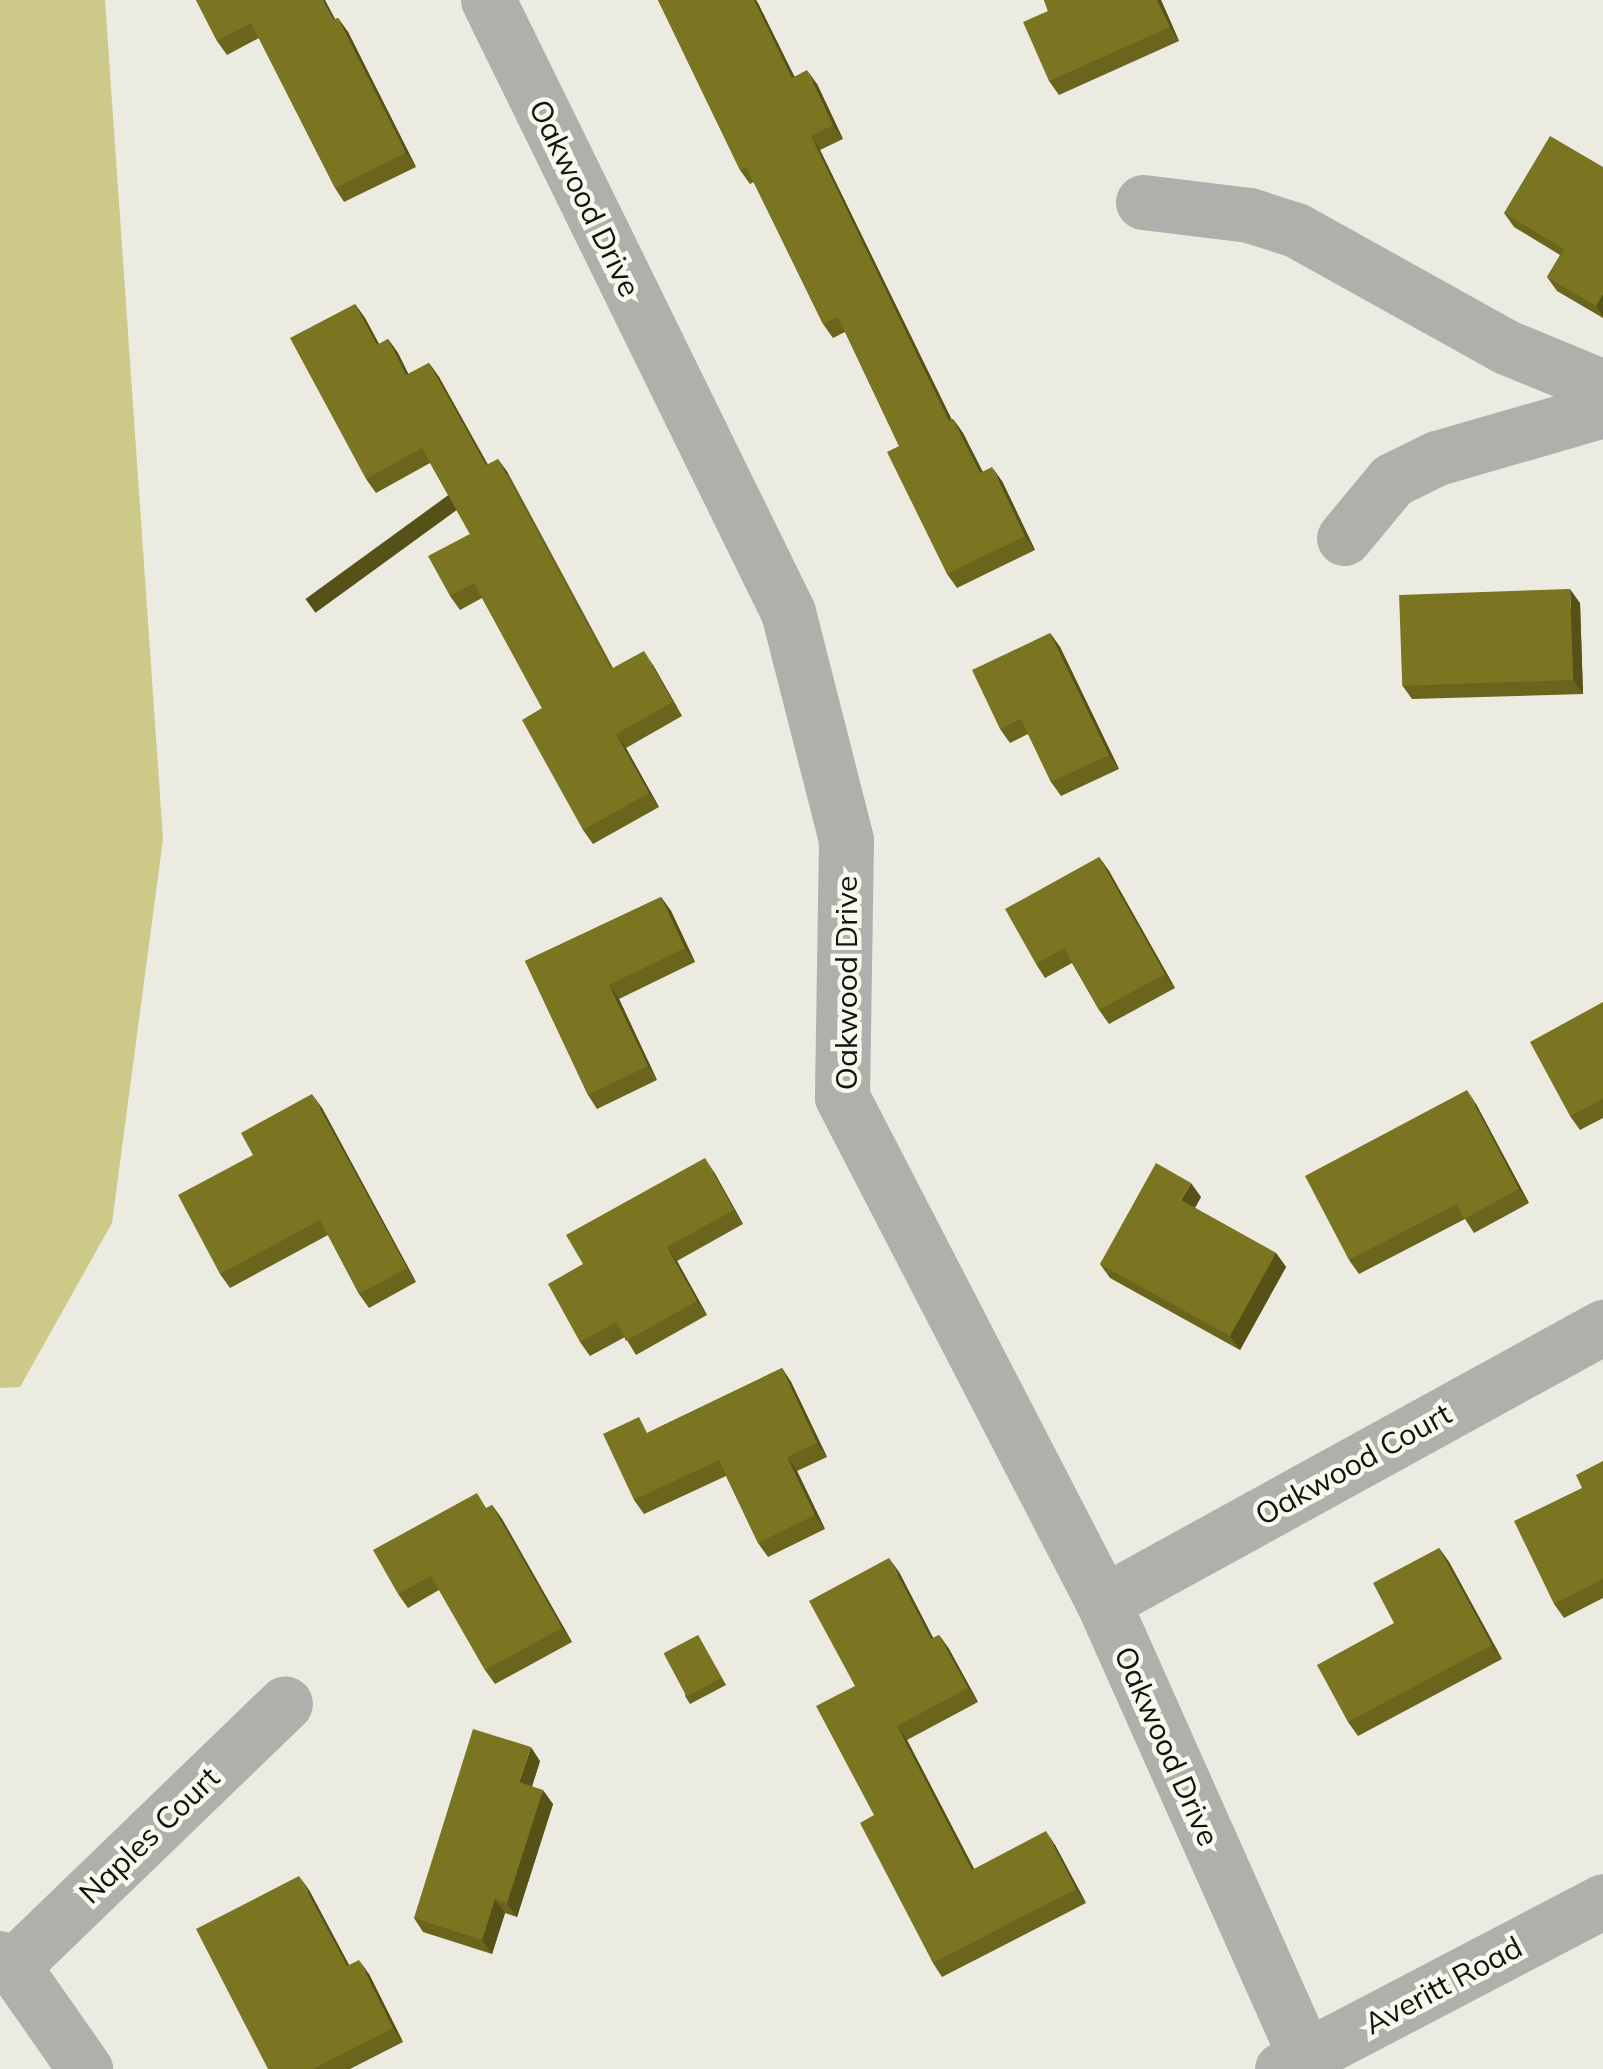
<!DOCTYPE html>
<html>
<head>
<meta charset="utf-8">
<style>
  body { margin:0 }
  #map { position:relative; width:1603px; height:2069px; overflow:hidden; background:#ebebe1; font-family:Mulish,sans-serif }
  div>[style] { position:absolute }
  .green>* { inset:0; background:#cdc989 }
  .minor>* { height:55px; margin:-27.5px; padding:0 27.5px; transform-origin:27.5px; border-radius:27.5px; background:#afafab }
  .wall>* { inset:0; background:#6a641c }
  .shaded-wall>* { inset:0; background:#565116; transform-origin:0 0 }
  .building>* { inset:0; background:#7b7420; transform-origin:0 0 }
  span { translate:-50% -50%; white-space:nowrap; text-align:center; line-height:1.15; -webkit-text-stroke:9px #f8f8ee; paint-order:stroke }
  .street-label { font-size:30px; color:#12120f }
</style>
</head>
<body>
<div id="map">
  <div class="green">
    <i style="clip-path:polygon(0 0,105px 0,163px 839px,112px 1223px,20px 1387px,0 1388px)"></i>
  </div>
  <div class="minor">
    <i style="left:488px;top:0;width:682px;rotate:63.89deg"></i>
    <i style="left:788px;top:612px;width:235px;rotate:75.7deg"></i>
    <i style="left:846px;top:840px;width:257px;rotate:90.9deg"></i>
    <i style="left:842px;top:1097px;width:568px;rotate:62.67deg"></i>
    <i style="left:1103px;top:1602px;width:497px;rotate:66deg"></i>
    <i style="left:1143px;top:202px;width:107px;rotate:7deg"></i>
    <i style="left:1249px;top:215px;width:49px;rotate:17.7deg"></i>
    <i style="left:1296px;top:230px;width:238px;rotate:29.1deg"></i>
    <i style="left:1504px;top:346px;width:107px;rotate:22.5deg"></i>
    <i style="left:1344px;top:538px;width:75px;rotate:-50.4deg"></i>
    <i style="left:1392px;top:480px;width:50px;rotate:-26.1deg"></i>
    <i style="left:1437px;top:458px;width:173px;rotate:-16.1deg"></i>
    <i style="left:1103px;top:1602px;width:571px;rotate:-28.81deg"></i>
    <i style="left:0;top:1958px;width:15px;rotate:32deg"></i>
    <i style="left:13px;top:1966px;width:126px;rotate:55deg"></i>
    <i style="left:13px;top:1966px;width:378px;rotate:-44deg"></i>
    <i style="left:1282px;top:2069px;width:362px;rotate:-27.6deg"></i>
  </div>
  <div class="wall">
    <i style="clip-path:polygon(196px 0,335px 19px,338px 18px,348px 32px,416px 167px,344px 202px,335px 188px,259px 38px,227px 55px,217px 41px)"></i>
    <i style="clip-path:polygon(658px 0,756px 0,794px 76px,817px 84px,843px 139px,820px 150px,952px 420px,953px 419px,963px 433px,983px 472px,1002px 481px,1035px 550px,957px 588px,947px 574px,899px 446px,845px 332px,833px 338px,823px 324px,754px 182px,750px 184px,740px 170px)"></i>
    <i style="clip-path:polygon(1044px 0,1161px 0,1179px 41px,1059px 95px,1049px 81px,1048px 11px)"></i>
    <i style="clip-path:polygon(1603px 167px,1603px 318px,1557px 291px,1547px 277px,1560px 255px,1514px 227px,1504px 213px)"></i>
    <i style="clip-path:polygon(355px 304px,365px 318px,379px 344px,388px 339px,398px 353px,408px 374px,429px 363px,439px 377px,487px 464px,508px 473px,613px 668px,653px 665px,682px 716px,626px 748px,659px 807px,593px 844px,583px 830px,542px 708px,482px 598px,460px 610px,450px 596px,470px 534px,430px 463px,376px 493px,366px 479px)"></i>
    <i style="clip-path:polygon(1580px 603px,1583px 694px,1412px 699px,1402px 685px)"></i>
    <i style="clip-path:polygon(1050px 633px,1060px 647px,1119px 769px,1061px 796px,1051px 782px,1028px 734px,1010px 743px,1000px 729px)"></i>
    <i style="clip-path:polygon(1099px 857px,1109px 871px,1175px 988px,1109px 1024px,1099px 1010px,1072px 963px,1045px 978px,1036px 964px)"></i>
    <i style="clip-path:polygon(661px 897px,671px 911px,695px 962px,619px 999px,657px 1080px,597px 1109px,588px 1095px,525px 961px)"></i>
    <i style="clip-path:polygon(1603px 1002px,1603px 1118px,1580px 1130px,1570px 1116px)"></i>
    <i style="clip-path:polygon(1476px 1104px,1529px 1203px,1474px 1233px,1465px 1219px,1359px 1274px,1349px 1260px)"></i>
    <i style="clip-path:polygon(322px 1108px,416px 1282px,369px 1308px,359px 1294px,328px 1235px,230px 1288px,220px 1274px,253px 1155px)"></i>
    <i style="clip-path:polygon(714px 1172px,743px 1224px,677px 1261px,707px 1315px,636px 1355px,625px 1337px,590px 1356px,580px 1342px,583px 1264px)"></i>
    <i style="clip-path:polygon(1201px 1197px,1195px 1208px,1276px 1253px,1286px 1267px,1240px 1350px,1110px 1278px,1100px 1264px)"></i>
    <i style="clip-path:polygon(782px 1368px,791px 1382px,827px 1457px,797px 1471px,825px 1529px,768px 1557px,758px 1543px,726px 1476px,644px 1514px,634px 1500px,649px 1432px)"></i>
    <i style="clip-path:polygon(1603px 1461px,1603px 1598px,1564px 1618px,1554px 1604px,1582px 1488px)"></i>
    <i style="clip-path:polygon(492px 1505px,502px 1519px,572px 1642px,495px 1684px,485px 1670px,439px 1590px,408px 1608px,398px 1594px)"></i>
    <i style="clip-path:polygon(1439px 1548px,1449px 1562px,1502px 1659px,1358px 1736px,1348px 1722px,1394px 1623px)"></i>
    <i style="clip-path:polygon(899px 1572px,933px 1638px,939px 1635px,949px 1649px,978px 1702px,907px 1740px,974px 1869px,1055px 1845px,1086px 1903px,942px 1977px,933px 1963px,874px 1815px,855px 1686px)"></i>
    <i style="clip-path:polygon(698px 1635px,726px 1685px,690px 1704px,685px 1696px)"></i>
    <i style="clip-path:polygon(540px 1761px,532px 1786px,553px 1804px,517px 1917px,505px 1913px,492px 1954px,423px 1932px,414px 1918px)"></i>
    <i style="clip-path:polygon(309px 1890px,349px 1965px,369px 1974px,403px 2042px,350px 2069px,268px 2069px)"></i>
  </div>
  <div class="shaded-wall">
    <i style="clip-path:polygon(322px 0,325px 0,343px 34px,333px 20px)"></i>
    <i style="clip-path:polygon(754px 0,756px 0,758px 3px,802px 92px,792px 78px)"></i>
    <i style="clip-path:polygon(1157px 0,1161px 0,1179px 41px,1170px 27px)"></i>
    <i style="clip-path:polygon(338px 18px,348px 32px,416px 167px,406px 153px)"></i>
    <i style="clip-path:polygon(807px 70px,817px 84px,843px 139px,833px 125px)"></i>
    <i style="clip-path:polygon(811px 136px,820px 150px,959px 435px,949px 421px)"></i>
    <i style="clip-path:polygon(1603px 294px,1603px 316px,1596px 306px)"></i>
    <i style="clip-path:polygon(355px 304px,365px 318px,387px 359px,377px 345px)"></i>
    <i style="clip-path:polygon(388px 339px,398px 353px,416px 389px,406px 375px)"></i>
    <i style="clip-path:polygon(429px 363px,439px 377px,496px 479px,486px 465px)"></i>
    <i style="clip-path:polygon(953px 419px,963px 433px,990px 487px,980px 473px)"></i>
    <i style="left:498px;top:459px;width:17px;height:238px;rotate:54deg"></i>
    <i style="clip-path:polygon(992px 467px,1002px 481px,1035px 550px,1025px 536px)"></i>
    <i style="clip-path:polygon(1570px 589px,1580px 603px,1583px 694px,1573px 680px)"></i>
    <i style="clip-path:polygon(1050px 633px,1060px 647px,1119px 769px,1109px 755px)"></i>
    <i style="clip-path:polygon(644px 651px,653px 665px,682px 716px,673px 702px)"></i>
    <i style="clip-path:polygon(616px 734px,626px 748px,659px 807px,649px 793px)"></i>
    <i style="clip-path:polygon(1099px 857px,1109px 871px,1175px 988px,1165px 974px)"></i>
    <i style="clip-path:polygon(661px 897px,671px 911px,695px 962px,685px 948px)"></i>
    <i style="clip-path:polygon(609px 985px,619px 999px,657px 1080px,648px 1066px)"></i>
    <i style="clip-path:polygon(1467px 1090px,1476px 1104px,1529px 1203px,1519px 1189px)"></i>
    <i style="clip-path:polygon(312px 1094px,322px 1108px,416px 1282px,407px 1268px)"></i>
    <i style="clip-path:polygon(705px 1158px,714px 1172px,743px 1224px,734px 1210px)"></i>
    <i style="clip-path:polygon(1191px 1183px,1201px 1197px,1191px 1214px,1181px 1200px)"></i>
    <i style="clip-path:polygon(667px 1247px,677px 1261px,707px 1315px,697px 1301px)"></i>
    <i style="clip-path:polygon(1276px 1253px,1286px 1267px,1240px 1350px,1230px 1336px)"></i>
    <i style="clip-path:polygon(782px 1368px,791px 1382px,827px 1457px,817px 1443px)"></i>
    <i style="clip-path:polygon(787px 1457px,797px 1471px,825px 1529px,815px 1515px)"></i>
    <i style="clip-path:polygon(492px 1505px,502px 1519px,572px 1642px,562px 1628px)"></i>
    <i style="clip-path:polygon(1439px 1548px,1449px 1562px,1502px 1659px,1492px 1645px)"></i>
    <i style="clip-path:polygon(889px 1558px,899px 1572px,941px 1653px,931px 1639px)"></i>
    <i style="clip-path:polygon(939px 1635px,949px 1649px,978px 1702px,968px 1688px)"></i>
    <i style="clip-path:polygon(897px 1726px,907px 1740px,982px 1884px,972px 1870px)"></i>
    <i style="clip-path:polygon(531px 1747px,540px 1761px,529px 1796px,519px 1782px)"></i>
    <i style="clip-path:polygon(543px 1790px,553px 1804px,517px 1917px,507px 1903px)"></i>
    <i style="clip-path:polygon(1046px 1831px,1055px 1845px,1086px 1903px,1076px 1889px)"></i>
    <i style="clip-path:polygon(299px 1876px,309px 1890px,357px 1980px,347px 1966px)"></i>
    <i style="clip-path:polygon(495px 1899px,505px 1913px,492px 1954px,482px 1940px)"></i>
    <i style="clip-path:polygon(359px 1960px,369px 1974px,403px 2042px,393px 2028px)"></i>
  </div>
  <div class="building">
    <i style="clip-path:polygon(196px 0,322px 0,333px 20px,338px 18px,406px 153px,335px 188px,251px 23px,217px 41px)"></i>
    <i style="clip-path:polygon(658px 0,754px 0,792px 78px,807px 70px,833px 125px,811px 136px,949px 421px,953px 419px,980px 473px,992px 467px,1025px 536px,947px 574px,887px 452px,899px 446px,838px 317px,823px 324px,746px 167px,740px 170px)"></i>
    <i style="clip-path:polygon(1044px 0,1157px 0,1170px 27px,1049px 81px,1023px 22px,1048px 11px)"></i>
    <i style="clip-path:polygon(1550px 136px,1603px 167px,1603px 294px,1596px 306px,1547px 277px,1564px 249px,1504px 213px)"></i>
    <i style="clip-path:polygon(355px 304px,377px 345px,388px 339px,406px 375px,429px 363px,486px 465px,498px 459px,611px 669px,644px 651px,673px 702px,616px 734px,649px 793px,583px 830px,522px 720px,542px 708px,474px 583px,450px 596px,428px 556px,470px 534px,422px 448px,366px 479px,290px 338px)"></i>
    <i style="left:1570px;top:589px;width:91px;height:171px;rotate:88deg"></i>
    <i style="clip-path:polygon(1050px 633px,1109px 755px,1051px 782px,1021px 719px,1000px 729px,972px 670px)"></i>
    <i style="clip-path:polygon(1099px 857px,1165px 974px,1099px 1010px,1064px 948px,1036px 964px,1005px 909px)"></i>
    <i style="clip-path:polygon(661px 897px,685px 948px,609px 985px,648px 1066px,588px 1095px,525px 961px)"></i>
    <i style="clip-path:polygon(1603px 1002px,1603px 1099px,1570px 1116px,1530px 1042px)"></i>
    <i style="clip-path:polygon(1467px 1090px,1519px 1189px,1464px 1219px,1457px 1204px,1349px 1260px,1305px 1176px)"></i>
    <i style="clip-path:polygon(312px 1094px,407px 1268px,359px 1294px,320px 1220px,220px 1274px,178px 1195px,253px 1155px,241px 1133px)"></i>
    <i style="clip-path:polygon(705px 1158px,734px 1210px,667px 1247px,697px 1301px,626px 1341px,617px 1322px,580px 1342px,548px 1284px,583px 1264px,566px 1235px)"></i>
    <i style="clip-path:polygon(1156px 1163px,1191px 1183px,1181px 1200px,1276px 1253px,1230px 1336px,1100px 1264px)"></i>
    <i style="clip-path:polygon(782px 1368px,817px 1443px,787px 1457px,815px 1515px,758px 1543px,719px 1460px,634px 1500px,603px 1434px,639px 1417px,647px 1433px)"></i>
    <i style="clip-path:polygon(1603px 1461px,1603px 1579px,1554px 1604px,1514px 1521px,1582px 1488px,1576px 1475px)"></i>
    <i style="clip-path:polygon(477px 1493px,486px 1508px,492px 1505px,562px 1628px,485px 1670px,431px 1576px,398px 1594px,373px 1550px)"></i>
    <i style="clip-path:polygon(1439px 1548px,1492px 1645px,1348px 1722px,1317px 1665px,1394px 1623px,1373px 1583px)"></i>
    <i style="clip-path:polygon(889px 1558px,931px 1639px,939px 1635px,968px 1688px,897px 1726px,972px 1870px,1046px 1831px,1076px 1889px,933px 1963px,860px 1823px,874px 1815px,816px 1706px,855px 1686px,809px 1601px)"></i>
    <i style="left:698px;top:1635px;width:49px;height:39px;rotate:62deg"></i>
    <i style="clip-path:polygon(473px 1729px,531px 1747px,519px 1782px,543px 1790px,507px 1903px,495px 1899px,482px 1940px,414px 1918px)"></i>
    <i style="clip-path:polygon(299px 1876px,347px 1966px,359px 1960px,393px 2028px,313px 2069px,268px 2069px,196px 1929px)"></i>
  </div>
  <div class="street-label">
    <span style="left:585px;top:198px;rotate:64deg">Oakwood Drive</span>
    <span style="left:846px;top:983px;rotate:-90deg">Oakwood Drive</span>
    <span style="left:1353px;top:1464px;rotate:-29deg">Oakwood Court</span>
    <span style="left:1167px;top:1746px;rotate:66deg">Oakwood Drive</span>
    <span style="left:149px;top:1835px;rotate:-44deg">Naples Court</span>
    <span style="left:1443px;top:1985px;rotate:-28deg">Averitt Road</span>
  </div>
</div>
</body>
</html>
